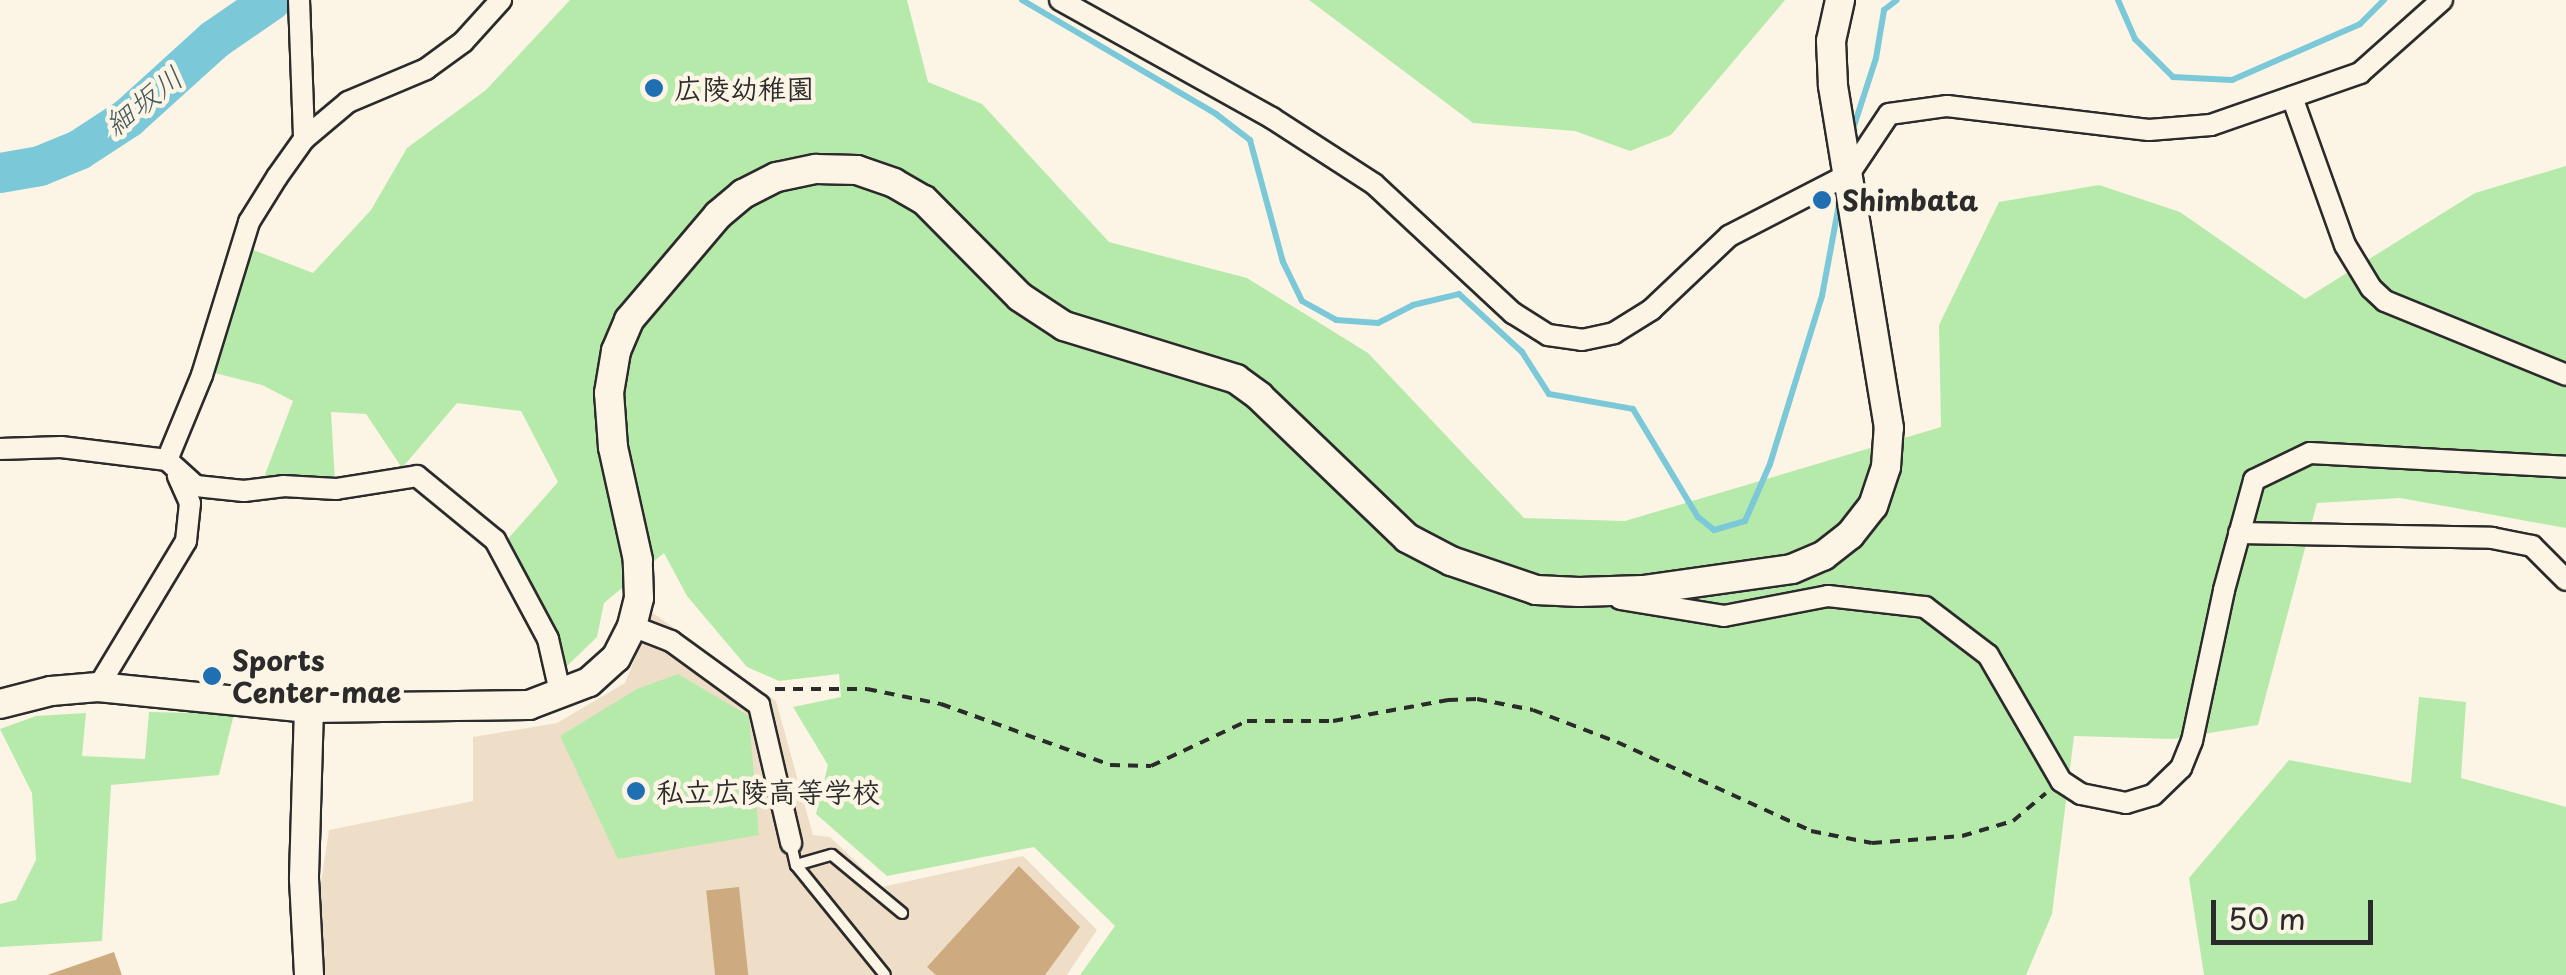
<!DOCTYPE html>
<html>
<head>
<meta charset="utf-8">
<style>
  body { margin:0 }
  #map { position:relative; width:2566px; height:975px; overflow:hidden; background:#fcf5e5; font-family:"Playpen Sans","Klee One",sans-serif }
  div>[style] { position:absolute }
  .built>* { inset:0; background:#eedec7 }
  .green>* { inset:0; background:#b6eaab }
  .stream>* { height:6px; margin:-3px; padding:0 3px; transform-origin:3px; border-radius:3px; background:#7bc9d8 }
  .river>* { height:40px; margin:-20px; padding:0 20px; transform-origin:20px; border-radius:20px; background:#7bc9d8 }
  .building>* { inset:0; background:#ceaa81; transform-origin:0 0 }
  .path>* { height:4px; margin-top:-2px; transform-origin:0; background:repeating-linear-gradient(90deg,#2b2b2b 0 10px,transparent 0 18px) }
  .roads { filter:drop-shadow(2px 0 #2b2b2b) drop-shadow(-2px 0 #2b2b2b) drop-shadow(0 2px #2b2b2b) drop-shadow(0 -2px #2b2b2b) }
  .service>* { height:10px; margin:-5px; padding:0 5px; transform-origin:5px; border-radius:5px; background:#fcf5e5 }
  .minor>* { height:20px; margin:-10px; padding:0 10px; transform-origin:10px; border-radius:10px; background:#fcf5e5 }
  .tertiary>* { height:28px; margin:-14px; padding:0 14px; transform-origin:14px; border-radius:14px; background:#fcf5e5 }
  .dots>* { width:28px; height:28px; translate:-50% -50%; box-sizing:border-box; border:5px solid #fcf5e5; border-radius:50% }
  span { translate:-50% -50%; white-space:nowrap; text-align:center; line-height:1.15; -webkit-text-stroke:9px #fcf5e5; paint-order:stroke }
  .poi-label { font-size:28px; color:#2b2b2b; font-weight:700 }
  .left { translate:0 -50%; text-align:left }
  .water-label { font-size:30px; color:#435a5f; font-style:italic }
  .scale { position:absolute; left:2211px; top:900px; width:162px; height:45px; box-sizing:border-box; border:5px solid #2b2b2b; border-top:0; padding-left:12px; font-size:30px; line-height:35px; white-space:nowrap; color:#2b2b2b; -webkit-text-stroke:8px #fcf5e5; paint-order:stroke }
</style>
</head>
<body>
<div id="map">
  <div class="built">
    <i style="clip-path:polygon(653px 613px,776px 701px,813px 835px,830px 837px,882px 887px,1023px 856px,1097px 930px,1067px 975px,324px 975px,317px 909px,329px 830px,473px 801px,473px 737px,557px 723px,625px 683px)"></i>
  </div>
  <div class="green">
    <i style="clip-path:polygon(570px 0,907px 0,928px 82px,982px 104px,1109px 242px,1247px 278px,1368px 353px,1524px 518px,1625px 521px,1941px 427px,1939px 325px,1999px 202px,2099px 185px,2180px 212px,2305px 299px,2475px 193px,2566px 166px,2566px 528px,2400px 498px,2317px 503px,2258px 725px,2173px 739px,2074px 736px,2052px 914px,2026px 975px,1080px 975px,1115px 926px,1034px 847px,887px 876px,816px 814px,828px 765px,793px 707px,841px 697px,839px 674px,779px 681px,747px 667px,687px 596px,664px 553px,604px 603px,597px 637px,564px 669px,548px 618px,507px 540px,558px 482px,521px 411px,457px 403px,402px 468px,366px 414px,331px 412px,335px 482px,264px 477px,293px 401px,262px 385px,211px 372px,251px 249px,313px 273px,371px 210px,407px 148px,486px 90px)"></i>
    <i style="clip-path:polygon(1309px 0,1785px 0,1671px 135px,1630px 151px,1575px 131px,1473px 123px)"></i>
    <i style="clip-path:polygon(678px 674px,749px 716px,759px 835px,618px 859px,560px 736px,637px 689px)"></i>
    <i style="clip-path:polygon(2419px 697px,2466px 702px,2461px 778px,2566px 807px,2566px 975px,2204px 975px,2189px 878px,2289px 760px,2411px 783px)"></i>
    <i style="clip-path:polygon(149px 712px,234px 714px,219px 775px,111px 785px,102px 941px,0 947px,0 904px,16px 900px,36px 860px,32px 793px,0 729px,36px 716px,86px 713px,82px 756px,145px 759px)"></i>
  </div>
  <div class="stream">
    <i style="left:1022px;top:0;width:225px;rotate:30.4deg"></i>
    <i style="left:1216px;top:114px;width:43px;rotate:37.4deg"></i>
    <i style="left:1250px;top:140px;width:126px;rotate:74.9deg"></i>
    <i style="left:1283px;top:262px;width:43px;rotate:64deg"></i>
    <i style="left:1302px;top:301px;width:39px;rotate:29deg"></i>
    <i style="left:1336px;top:320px;width:42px;rotate:4.1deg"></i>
    <i style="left:1378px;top:323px;width:39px;rotate:-27deg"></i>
    <i style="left:1413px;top:305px;width:47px;rotate:-13.4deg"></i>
    <i style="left:1459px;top:294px;width:86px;rotate:42.6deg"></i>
    <i style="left:1522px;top:352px;width:50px;rotate:57.3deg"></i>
    <i style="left:1549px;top:394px;width:85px;rotate:10.1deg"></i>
    <i style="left:1633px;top:409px;width:126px;rotate:59deg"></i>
    <i style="left:1698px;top:517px;width:21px;rotate:39deg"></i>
    <i style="left:1714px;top:530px;width:32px;rotate:-16deg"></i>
    <i style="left:1745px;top:521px;width:62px;rotate:-66.3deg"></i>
    <i style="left:1770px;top:464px;width:176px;rotate:-72.8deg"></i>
    <i style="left:1822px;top:296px;width:99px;rotate:-79.5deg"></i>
    <i style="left:2118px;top:0;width:43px;rotate:66.4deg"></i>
    <i style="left:2135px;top:39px;width:54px;rotate:45deg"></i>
    <i style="left:2173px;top:77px;width:59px;rotate:2.9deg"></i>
    <i style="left:2232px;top:80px;width:140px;rotate:-23.6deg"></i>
    <i style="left:2360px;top:24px;width:34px;rotate:-45deg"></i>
    <i style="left:1852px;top:132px;width:78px;rotate:-72deg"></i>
    <i style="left:1876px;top:58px;width:49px;rotate:-80.5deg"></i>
    <i style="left:1884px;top:10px;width:16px;rotate:-38deg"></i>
  </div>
  <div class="river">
    <i style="left:0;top:173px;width:41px;rotate:-9.9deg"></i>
    <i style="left:40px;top:166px;width:42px;rotate:-22.3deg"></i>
    <i style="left:79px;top:150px;width:59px;rotate:-33.1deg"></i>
    <i style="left:128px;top:118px;width:116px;rotate:-42.2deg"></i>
    <i style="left:214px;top:40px;width:70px;rotate:-34.6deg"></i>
  </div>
  <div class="building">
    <i style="clip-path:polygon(1019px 866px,1080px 927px,1045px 975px,936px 975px,927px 967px)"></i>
    <i style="left:739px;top:887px;width:89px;height:33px;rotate:84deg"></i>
    <i style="left:114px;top:952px;width:24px;height:114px;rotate:71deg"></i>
  </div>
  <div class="path">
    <i style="left:775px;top:689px;width:92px"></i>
    <i style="left:867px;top:689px;width:76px;rotate:11.5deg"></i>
    <i style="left:941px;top:704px;width:180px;rotate:19.8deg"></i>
    <i style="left:1110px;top:765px;width:41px;rotate:1.4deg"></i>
    <i style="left:1151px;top:766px;width:106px;rotate:-25.1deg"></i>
    <i style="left:1247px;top:721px;width:86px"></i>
    <i style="left:1333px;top:721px;width:117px;rotate:-10.3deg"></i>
    <i style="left:1448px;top:700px;width:29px;rotate:-2deg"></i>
    <i style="left:1477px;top:699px;width:57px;rotate:11.1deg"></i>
    <i style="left:1533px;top:710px;width:90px;rotate:20.9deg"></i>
    <i style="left:1617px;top:742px;width:213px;rotate:24.6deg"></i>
    <i style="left:1811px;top:831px;width:62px;rotate:11.1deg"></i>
    <i style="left:1872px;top:843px;width:90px;rotate:-4.4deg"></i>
    <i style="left:1962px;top:836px;width:53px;rotate:-16.4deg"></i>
    <i style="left:2013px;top:821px;width:43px;rotate:-40.3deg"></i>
  </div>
  <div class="roads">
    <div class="service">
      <i style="left:791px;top:844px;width:22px;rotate:77deg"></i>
      <i style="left:796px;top:865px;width:141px;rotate:51deg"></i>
      <i style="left:796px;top:865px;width:37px;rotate:-16deg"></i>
      <i style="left:832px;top:855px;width:91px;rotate:39.6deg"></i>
    </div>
    <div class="minor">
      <i style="left:299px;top:0;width:139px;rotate:87.9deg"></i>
      <i style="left:1060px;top:0;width:243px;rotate:29.1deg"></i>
      <i style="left:1272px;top:118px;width:121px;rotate:32.9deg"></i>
      <i style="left:1374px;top:184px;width:190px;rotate:42.9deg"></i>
      <i style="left:1513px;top:313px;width:41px;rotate:32.2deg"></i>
      <i style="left:1548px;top:335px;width:34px;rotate:8deg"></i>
      <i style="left:1582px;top:340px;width:33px;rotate:-12deg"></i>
      <i style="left:1614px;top:333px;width:44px;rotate:-31.9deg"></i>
      <i style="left:1651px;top:310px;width:108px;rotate:-43.5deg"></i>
      <i style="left:1729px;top:236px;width:135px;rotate:-27.3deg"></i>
      <i style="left:1849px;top:174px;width:72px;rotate:-56.3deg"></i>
      <i style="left:1889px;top:114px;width:59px;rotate:-7.9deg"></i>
      <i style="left:1947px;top:106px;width:203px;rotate:6.8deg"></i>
      <i style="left:2149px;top:130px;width:62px;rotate:-4.6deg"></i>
      <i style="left:2211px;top:125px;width:158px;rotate:-19.2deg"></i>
      <i style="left:2360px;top:73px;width:110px;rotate:-41.7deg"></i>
      <i style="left:2292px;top:97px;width:157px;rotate:70.3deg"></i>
      <i style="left:2345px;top:245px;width:50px;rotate:58.8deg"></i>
      <i style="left:2371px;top:288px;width:19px;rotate:43deg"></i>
      <i style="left:2385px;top:301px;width:196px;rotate:22.2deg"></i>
      <i style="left:0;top:449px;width:61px;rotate:-1.9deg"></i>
      <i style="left:61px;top:447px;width:107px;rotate:7deg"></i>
      <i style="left:167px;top:460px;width:39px;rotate:42deg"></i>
      <i style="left:196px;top:486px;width:48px;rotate:5.9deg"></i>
      <i style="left:244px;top:491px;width:39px;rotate:-7deg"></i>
      <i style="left:283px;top:486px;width:53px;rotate:3.2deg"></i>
      <i style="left:336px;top:489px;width:82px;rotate:-9.1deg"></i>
      <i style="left:417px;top:476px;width:101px;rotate:39.4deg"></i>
      <i style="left:495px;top:540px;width:112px;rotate:61.8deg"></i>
      <i style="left:548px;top:639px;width:58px;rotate:77.2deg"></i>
      <i style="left:167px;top:460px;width:92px;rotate:-67.6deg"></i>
      <i style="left:202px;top:375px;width:160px;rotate:-72.9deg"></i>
      <i style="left:249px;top:222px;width:53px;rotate:-58.1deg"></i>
      <i style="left:277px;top:177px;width:47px;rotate:-54.6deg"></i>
      <i style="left:304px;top:139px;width:57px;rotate:-40.1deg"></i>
      <i style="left:348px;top:102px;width:85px;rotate:-22.9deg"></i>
      <i style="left:426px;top:69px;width:46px;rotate:-36.1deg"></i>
      <i style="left:463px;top:42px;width:57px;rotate:-47.9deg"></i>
      <i style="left:2239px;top:533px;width:253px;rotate:1.1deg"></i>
      <i style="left:2492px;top:538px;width:41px;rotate:11.3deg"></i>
      <i style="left:2532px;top:546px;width:48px;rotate:45deg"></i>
      <i style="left:1620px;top:599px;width:105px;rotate:9.3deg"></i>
      <i style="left:1724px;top:616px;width:106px;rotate:-10.9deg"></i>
      <i style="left:1828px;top:596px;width:98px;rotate:6.5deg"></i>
      <i style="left:1925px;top:607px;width:79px;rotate:37.3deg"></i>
      <i style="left:1988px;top:655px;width:146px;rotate:59.9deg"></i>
      <i style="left:2061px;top:781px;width:24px;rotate:33deg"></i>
      <i style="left:2081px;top:794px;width:46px;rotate:11.3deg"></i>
      <i style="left:2126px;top:803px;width:28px;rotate:-17deg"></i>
      <i style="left:2153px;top:795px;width:39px;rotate:-44deg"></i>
      <i style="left:2181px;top:768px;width:29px;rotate:-68deg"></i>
      <i style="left:2192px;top:741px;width:154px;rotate:-78deg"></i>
      <i style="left:2224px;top:590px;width:114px;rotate:-74.7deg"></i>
      <i style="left:2254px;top:480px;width:62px;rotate:-25.7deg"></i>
      <i style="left:2310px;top:453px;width:256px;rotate:3.1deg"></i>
      <i style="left:632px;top:626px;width:42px;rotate:21deg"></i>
      <i style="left:671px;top:641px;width:109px;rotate:36deg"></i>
      <i style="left:759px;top:705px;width:142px;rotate:76.9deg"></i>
      <i style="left:98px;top:687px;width:170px;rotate:-58.9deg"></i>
      <i style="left:186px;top:541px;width:38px;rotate:-84deg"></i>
      <i style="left:190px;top:503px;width:30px;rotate:-114deg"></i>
    </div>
    <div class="tertiary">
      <i style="left:0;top:704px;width:53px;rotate:-14.3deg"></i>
      <i style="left:51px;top:691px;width:47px;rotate:-4.9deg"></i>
      <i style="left:98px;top:687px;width:212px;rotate:5.7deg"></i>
      <i style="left:309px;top:708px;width:220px;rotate:-0.8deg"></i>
      <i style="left:529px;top:705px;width:64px;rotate:-21deg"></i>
      <i style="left:589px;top:682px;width:36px;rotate:-42deg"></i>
      <i style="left:616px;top:658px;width:36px;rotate:-63deg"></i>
      <i style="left:632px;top:626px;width:29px;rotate:-76deg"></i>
      <i style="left:639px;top:598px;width:38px;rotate:-92deg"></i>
      <i style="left:638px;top:560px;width:116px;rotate:-102.5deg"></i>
      <i style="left:613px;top:447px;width:54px;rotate:-94.2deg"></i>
      <i style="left:609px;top:393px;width:43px;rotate:-80.5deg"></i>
      <i style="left:616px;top:351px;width:34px;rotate:-67deg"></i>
      <i style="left:629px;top:320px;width:138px;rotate:-49.7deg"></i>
      <i style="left:718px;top:215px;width:33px;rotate:-40deg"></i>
      <i style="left:743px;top:194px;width:38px;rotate:-27deg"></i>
      <i style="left:777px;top:177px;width:40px;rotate:-12deg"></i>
      <i style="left:816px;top:169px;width:41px;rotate:1.4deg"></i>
      <i style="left:857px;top:170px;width:39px;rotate:19deg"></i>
      <i style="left:894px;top:183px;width:34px;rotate:30deg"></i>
      <i style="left:924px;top:200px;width:136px;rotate:45.3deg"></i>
      <i style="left:1020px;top:297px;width:53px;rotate:33.4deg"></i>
      <i style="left:1064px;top:326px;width:180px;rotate:17.1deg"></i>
      <i style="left:1236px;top:379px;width:29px;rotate:36deg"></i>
      <i style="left:1259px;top:396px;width:205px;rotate:43.8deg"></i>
      <i style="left:1407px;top:538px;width:50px;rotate:27.6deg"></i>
      <i style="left:1451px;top:561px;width:90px;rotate:18.8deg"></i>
      <i style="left:1536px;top:590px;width:43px;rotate:2.7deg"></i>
      <i style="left:1579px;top:592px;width:64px;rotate:-1.8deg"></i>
      <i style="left:1643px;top:590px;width:150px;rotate:-8deg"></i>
      <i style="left:1792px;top:569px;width:34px;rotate:-23deg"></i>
      <i style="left:1823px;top:556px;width:34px;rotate:-38deg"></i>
      <i style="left:1850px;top:535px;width:37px;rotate:-52deg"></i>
      <i style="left:1873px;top:506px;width:41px;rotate:-71.6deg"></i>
      <i style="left:1886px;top:467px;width:39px;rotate:-86deg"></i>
      <i style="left:1889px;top:428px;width:348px;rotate:-99.3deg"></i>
      <i style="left:1833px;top:85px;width:44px;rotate:-92.6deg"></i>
      <i style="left:1831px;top:41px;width:42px;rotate:-77.6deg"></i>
      <i style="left:309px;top:708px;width:171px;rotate:91.7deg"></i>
      <i style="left:304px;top:879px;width:96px;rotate:87deg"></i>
    </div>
  </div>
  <div class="dots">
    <i style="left:654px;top:88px;background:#1f6fb2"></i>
    <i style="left:1822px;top:200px;background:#1f6fb2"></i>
    <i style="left:212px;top:676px;background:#1f6fb2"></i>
    <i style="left:636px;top:791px;background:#1f6fb2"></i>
  </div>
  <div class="poi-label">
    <span class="left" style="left:674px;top:88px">広陵幼稚園</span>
    <span class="left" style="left:1842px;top:200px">Shimbata</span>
    <span class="left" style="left:232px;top:676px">Sports<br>Center-mae</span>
    <span class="left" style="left:656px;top:791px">私立広陵高等学校</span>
  </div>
  <div class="water-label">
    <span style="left:143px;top:100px;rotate:-38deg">細坂川</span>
  </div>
  <div class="scale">50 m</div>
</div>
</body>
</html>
